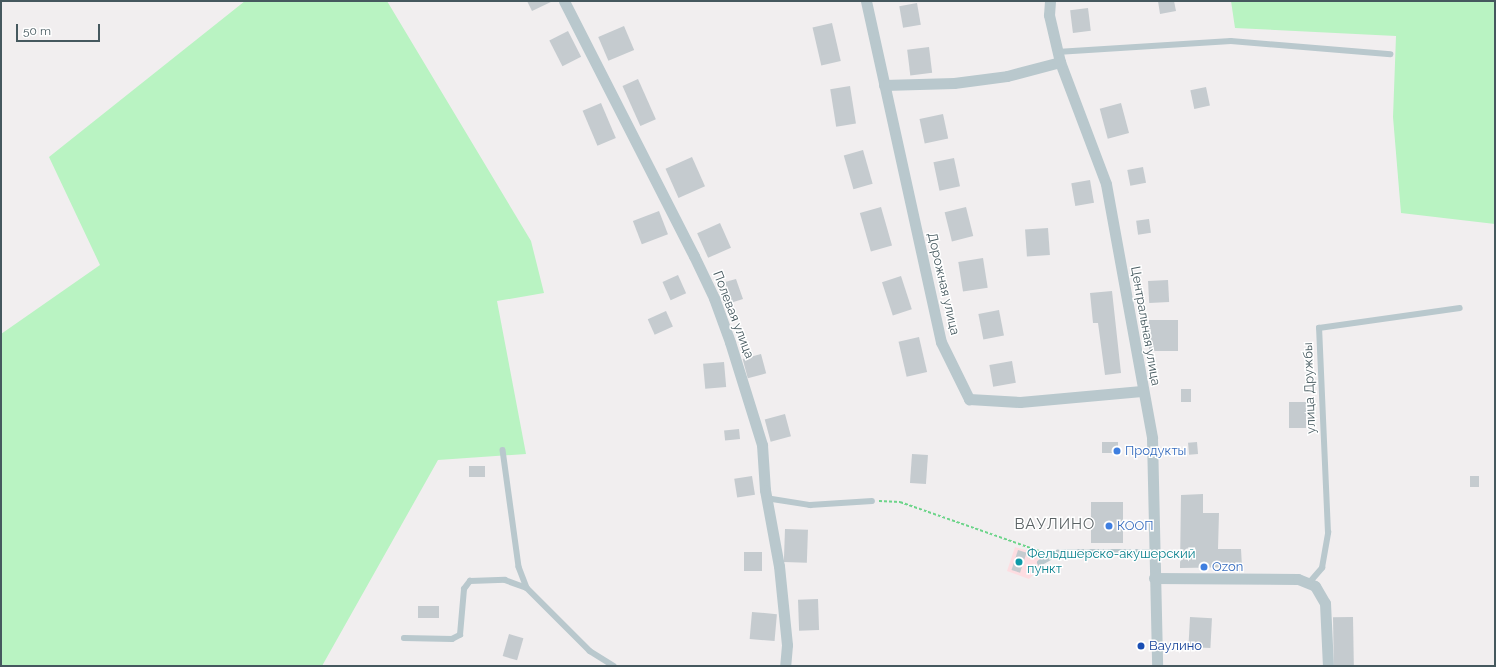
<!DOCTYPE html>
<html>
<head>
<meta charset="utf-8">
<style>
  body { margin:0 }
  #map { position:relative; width:1496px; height:667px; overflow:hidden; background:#f1eeef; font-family:Raleway,sans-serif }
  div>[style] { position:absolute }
  .medical>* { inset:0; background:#fddde1 }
  .green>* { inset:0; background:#b9f3c2 }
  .building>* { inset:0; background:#c5cbcf; transform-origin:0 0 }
  .path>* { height:2px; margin-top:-1px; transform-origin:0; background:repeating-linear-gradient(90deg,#6dd48a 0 3px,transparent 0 5px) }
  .service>* { height:5.5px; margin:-2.75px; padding:0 2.75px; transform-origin:2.75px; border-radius:2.75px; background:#b9c8cd }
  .minor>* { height:11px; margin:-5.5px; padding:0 5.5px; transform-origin:5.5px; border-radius:5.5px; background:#b9c8cd }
  .dots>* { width:11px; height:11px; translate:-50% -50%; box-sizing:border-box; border:2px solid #fff; border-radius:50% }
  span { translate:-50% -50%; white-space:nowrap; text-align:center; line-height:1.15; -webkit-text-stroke:3px #fff; paint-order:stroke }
  .street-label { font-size:13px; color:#45585e }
  .shop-label { font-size:13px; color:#366cbe }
  .left { translate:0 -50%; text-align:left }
  .culture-label { font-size:13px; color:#0d838f }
  .transit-label { font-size:13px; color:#164399 }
  .quarter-label { font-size:15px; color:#5a6164; letter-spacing:1px }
  .frame { position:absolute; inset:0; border:2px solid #45585e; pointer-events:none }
  .scale { position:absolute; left:16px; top:24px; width:84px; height:18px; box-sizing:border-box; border:2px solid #45585e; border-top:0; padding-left:5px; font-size:12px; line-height:14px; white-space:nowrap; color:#45585e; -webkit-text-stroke:3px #fff; paint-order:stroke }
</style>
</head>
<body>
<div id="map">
  <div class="medical">
    <i style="clip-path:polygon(1015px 547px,1042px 555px,1038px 570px,1029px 579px,1007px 571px)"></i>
  </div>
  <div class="green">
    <i style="clip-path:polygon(245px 1px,387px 1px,531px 241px,544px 293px,497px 301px,526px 454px,438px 460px,322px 666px,1px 666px,1px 334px,100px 265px,49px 157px)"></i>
    <i style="clip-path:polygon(1231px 1px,1495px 1px,1495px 224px,1401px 213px,1393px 117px,1396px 36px,1235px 28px)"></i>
  </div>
  <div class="building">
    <i style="clip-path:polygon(527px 1px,553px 1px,532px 11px)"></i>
    <i style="clip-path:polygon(1158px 1px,1174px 1px,1176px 11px,1160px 14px)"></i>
    <i style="left:917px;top:3px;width:22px;height:18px;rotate:80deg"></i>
    <i style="left:1088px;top:8px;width:23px;height:18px;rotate:83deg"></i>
    <i style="left:832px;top:23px;width:39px;height:20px;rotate:77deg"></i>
    <i style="left:624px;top:26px;width:26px;height:28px;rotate:67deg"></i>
    <i style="left:568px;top:31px;width:29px;height:21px;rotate:63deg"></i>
    <i style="left:929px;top:47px;width:26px;height:22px;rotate:83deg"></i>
    <i style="left:638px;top:79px;width:44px;height:17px;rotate:66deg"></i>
    <i style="left:850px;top:86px;width:38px;height:20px;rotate:81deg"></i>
    <i style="left:1206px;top:87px;width:19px;height:16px;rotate:78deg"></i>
    <i style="left:601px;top:103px;width:38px;height:20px;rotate:67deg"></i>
    <i style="left:1121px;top:103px;width:31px;height:22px;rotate:75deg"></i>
    <i style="left:943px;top:114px;width:25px;height:24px;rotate:78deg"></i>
    <i style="left:863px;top:150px;width:35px;height:20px;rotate:74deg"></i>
    <i style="left:692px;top:157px;width:32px;height:29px;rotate:66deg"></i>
    <i style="left:954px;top:158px;width:29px;height:21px;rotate:78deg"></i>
    <i style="left:1143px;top:167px;width:16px;height:16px;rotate:79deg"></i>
    <i style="left:1090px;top:180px;width:23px;height:19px;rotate:80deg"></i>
    <i style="left:881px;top:207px;width:40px;height:22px;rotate:74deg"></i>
    <i style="left:966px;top:207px;width:30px;height:22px;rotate:76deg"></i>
    <i style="left:659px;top:211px;width:25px;height:28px;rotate:69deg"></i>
    <i style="left:1149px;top:219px;width:14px;height:13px;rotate:82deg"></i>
    <i style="left:720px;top:223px;width:27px;height:25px;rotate:66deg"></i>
    <i style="left:1048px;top:228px;width:27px;height:23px;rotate:86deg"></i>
    <i style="left:983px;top:258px;width:30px;height:25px;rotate:81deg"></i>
    <i style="left:678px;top:275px;width:20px;height:17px;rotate:66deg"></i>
    <i style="left:901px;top:276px;width:35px;height:20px;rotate:72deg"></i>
    <i style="clip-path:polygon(736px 279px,743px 299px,724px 305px,720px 294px,728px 291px,725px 282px)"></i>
    <i style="left:1168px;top:280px;width:22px;height:20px;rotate:87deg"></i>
    <i style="clip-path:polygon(1112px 291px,1121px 373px,1105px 375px,1098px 323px,1093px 323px,1090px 293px)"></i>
    <i style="left:999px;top:310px;width:26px;height:21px;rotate:79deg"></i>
    <i style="left:666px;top:311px;width:17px;height:20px;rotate:66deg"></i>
    <i style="left:1149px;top:320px;width:29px;height:31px"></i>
    <i style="left:919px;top:337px;width:36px;height:21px;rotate:77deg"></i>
    <i style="left:761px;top:354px;width:20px;height:19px;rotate:75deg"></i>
    <i style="left:1012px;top:361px;width:22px;height:23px;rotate:80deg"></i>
    <i style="left:724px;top:362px;width:25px;height:21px;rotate:85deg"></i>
    <i style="left:1181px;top:389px;width:10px;height:13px"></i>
    <i style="left:1289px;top:402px;width:17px;height:26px"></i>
    <i style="left:785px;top:414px;width:23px;height:21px;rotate:75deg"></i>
    <i style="left:739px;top:429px;width:10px;height:15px;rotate:84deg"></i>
    <i style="left:1102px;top:442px;width:16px;height:11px"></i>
    <i style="left:1197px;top:442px;width:12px;height:9px;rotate:85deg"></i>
    <i style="left:912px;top:454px;width:16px;height:29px;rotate:4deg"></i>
    <i style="left:469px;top:466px;width:16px;height:11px"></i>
    <i style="left:752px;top:476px;width:19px;height:18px;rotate:81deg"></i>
    <i style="left:1470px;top:476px;width:9px;height:11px"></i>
    <i style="clip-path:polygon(1203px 494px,1203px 513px,1219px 513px,1218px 549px,1241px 549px,1242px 567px,1180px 568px,1181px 495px)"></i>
    <i style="left:1091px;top:502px;width:32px;height:41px"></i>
    <i style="left:785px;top:529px;width:23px;height:33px;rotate:2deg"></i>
    <i style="left:1018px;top:550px;width:9px;height:21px;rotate:18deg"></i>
    <i style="left:744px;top:552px;width:18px;height:19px"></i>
    <i style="left:818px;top:599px;width:31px;height:20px;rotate:88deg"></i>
    <i style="left:439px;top:606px;width:12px;height:21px;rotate:90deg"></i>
    <i style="left:752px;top:612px;width:25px;height:27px;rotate:5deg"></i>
    <i style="left:1190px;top:617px;width:22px;height:30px;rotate:3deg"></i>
    <i style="left:1353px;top:617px;width:49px;height:20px;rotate:89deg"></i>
    <i style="left:509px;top:634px;width:15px;height:23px;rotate:16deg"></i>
  </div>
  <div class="path">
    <i style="left:879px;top:501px;width:21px;rotate:3deg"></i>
    <i style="left:900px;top:502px;width:151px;rotate:19.4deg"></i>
  </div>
  <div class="service">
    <i style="left:1057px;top:52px;width:174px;rotate:-3.6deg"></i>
    <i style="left:1231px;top:41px;width:160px;rotate:4.7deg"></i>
    <i style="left:503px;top:450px;width:118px;rotate:82.2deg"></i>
    <i style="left:519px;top:567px;width:22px;rotate:69deg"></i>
    <i style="left:766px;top:498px;width:45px;rotate:9deg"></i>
    <i style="left:810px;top:505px;width:62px;rotate:-3.7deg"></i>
    <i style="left:1040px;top:563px;width:20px;rotate:-30deg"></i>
    <i style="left:1057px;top:553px;width:10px;rotate:-6deg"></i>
    <i style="left:1067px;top:552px;width:87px"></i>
    <i style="left:1309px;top:583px;width:20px;rotate:-49deg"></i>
    <i style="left:1322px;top:568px;width:36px;rotate:-80deg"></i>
    <i style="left:1328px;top:533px;width:205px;rotate:-92.5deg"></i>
    <i style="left:1319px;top:328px;width:142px;rotate:-8.1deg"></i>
    <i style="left:404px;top:638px;width:48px;rotate:1.2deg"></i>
    <i style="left:452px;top:639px;width:9px;rotate:-27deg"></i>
    <i style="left:460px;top:635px;width:46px;rotate:-85deg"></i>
    <i style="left:464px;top:589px;width:10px;rotate:-53deg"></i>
    <i style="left:470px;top:581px;width:35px;rotate:-2deg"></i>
    <i style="left:505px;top:580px;width:23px;rotate:20deg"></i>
    <i style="left:527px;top:588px;width:89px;rotate:45deg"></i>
    <i style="left:590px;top:651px;width:28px;rotate:32deg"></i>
  </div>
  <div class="minor">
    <i style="left:564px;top:1px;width:286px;rotate:63deg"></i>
    <i style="left:694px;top:256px;width:47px;rotate:64.5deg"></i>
    <i style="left:714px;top:298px;width:47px;rotate:70deg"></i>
    <i style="left:730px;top:342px;width:108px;rotate:72.7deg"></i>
    <i style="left:762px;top:445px;width:45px;rotate:86.2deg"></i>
    <i style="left:765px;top:490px;width:77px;rotate:79.6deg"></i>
    <i style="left:779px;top:566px;width:79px;rotate:84.2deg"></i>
    <i style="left:787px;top:645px;width:21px;rotate:95deg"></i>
    <i style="left:866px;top:1px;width:349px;rotate:77.6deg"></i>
    <i style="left:941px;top:342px;width:64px;rotate:63.8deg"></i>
    <i style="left:969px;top:399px;width:51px;rotate:3.4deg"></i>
    <i style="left:1020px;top:402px;width:122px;rotate:-5.2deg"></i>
    <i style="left:1050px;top:1px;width:14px;rotate:94deg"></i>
    <i style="left:1049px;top:15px;width:48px;rotate:76.8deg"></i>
    <i style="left:1060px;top:62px;width:130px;rotate:69.3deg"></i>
    <i style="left:1106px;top:184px;width:258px;rotate:79.7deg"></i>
    <i style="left:1152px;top:438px;width:228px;rotate:88.7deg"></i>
    <i style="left:884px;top:85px;width:70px;rotate:-1.6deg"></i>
    <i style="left:954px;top:83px;width:53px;rotate:-7.5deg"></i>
    <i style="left:1007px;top:76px;width:55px;rotate:-14.8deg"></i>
    <i style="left:1154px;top:578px;width:144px;rotate:0.4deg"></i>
    <i style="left:1298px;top:579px;width:18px;rotate:22deg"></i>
    <i style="left:1315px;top:586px;width:20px;rotate:60deg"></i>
    <i style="left:1325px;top:603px;width:63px;rotate:87.3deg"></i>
  </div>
  <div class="dots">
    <i style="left:1117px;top:451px;background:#3f7fe0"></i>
    <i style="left:1109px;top:526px;background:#3f7fe0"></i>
    <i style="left:1019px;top:562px;background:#0f9aa8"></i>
    <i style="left:1204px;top:567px;background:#3f7fe0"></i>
    <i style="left:1141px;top:646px;background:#1a4fb4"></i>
  </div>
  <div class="street-label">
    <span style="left:943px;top:284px;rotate:77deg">Дорожная улица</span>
    <span style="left:733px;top:315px;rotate:69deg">Полевая улица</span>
    <span style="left:1145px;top:326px;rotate:80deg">Центральная улица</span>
    <span style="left:1310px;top:388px;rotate:-92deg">улица Дружбы</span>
  </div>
  <div class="shop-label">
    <span class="left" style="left:1125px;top:451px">Продукты</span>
    <span class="left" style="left:1117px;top:526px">КООП</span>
    <span class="left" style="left:1212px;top:567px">Ozon</span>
  </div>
  <div class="culture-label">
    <span class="left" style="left:1027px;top:562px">Фельдшерско-акушерский<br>пункт</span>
  </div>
  <div class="transit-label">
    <span class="left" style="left:1149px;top:646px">Ваулино</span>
  </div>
  <div class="quarter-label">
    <span style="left:1055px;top:525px">ВАУЛИНО</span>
  </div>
  <div class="frame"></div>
  <div class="scale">50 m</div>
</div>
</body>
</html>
